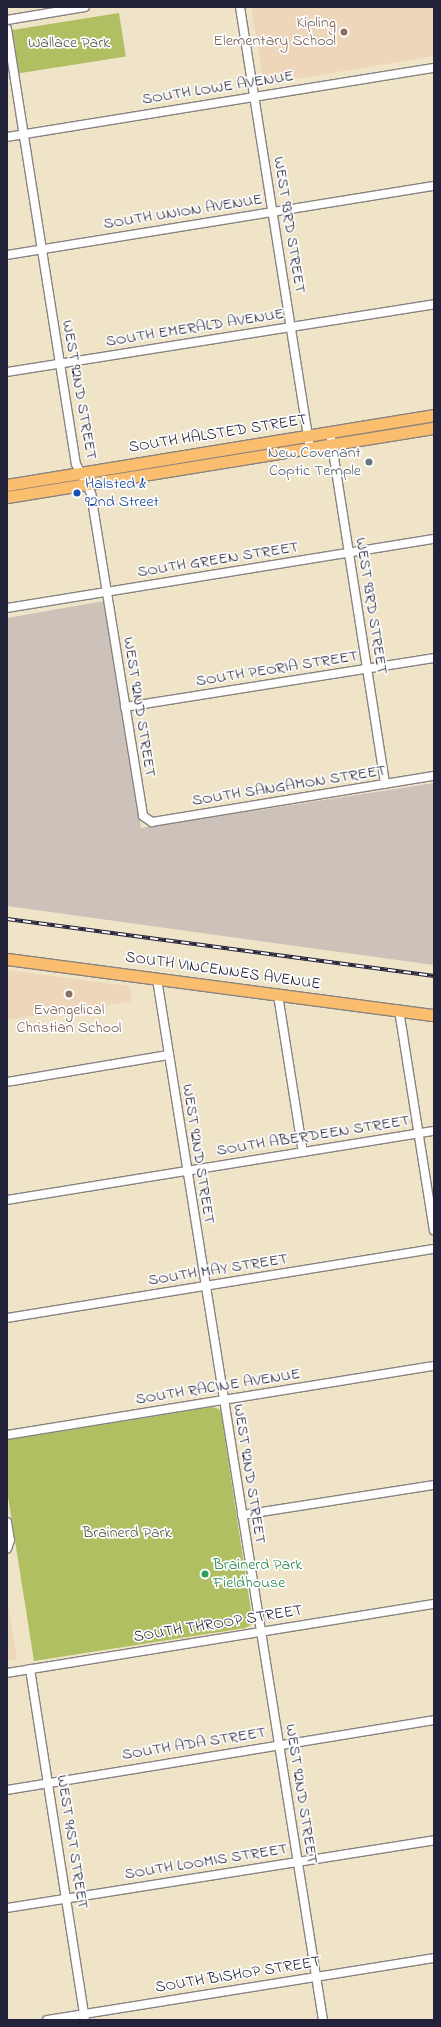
<!DOCTYPE html>
<html>
<head>
<meta charset="utf-8">
<style>
  body { margin:0 }
  #map { position:relative; width:441px; height:2027px; overflow:hidden; background:#efe4c7; font-family:"Indie Flower",sans-serif }
  div>[style] { position:absolute }
  .built>* { inset:0; background:#eed6bb }
  .industrial>* { inset:0; background:#ccc2b9 }
  .green>* { inset:0; background:#b0bf62; transform-origin:0 0 }
  .roads { filter:drop-shadow(1px 0 #888381) drop-shadow(-1px 0 #888381) drop-shadow(0 1px #888381) drop-shadow(0 -1px #888381) }
  .minor>* { height:8px; margin:-4px; padding:0 4px; transform-origin:4px; border-radius:4px; background:#fff }
  .major>* { height:11px; margin:-5.5px; padding:0 5.5px; transform-origin:5.5px; border-radius:5.5px; background:#fbbd6e }
  .rail>* { height:4px; margin-top:-2px; transform-origin:0; background:repeating-linear-gradient(90deg,#fff 0 8px,#22223b 0 16px); box-sizing:border-box; border-block:1px solid #22223b }
  .dots>* { width:11px; height:11px; translate:-50% -50%; box-sizing:border-box; border:2px solid #fff; border-radius:50% }
  span { translate:-50% -50%; white-space:nowrap; text-align:center; line-height:1.15; -webkit-text-stroke:3.5px #fff; paint-order:stroke }
  .education-label { font-size:16px; color:#785e54 }
  .right { translate:-100% -50%; text-align:right }
  .park-label { font-size:16px; color:#545949 }
  .street-label { font-size:16px; color:#22223b }
  .worship-label { font-size:16px; color:#5b616d }
  .transit-label { font-size:16px; color:#164399 }
  .left { translate:0 -50%; text-align:left }
  .leisure-label { font-size:16px; color:#27864d }
  .frame { position:absolute; inset:0; border:8px solid #22223b; pointer-events:none }
</style>
</head>
<body>
<div id="map">
  <div class="built">
    <i style="clip-path:polygon(251px 7px,434px 7px,434px 56px,264px 84px)"></i>
    <i style="clip-path:polygon(7px 970px,129px 986px,132px 1001px,7px 1020px)"></i>
    <i style="clip-path:polygon(7px 1598px,17px 1659px,7px 1661px)"></i>
  </div>
  <div class="industrial">
    <i style="clip-path:polygon(104px 601px,141px 828px,434px 783px,434px 965px,7px 906px,7px 618px)"></i>
  </div>
  <div class="green">
    <i style="left:119px;top:13px;width:44px;height:108px;rotate:81deg"></i>
    <i style="clip-path:polygon(212px 1407px,219px 1409px,221px 1413px,253px 1624px,245px 1628px,34px 1661px,7px 1490px,7px 1440px)"></i>
  </div>
  <div class="roads">
    <div class="minor">
      <i style="left:240px;top:7px;width:447px;rotate:81deg"></i>
      <i style="left:7px;top:20px;width:79px;rotate:-9.5deg"></i>
      <i style="left:7px;top:29px;width:440px;rotate:81deg"></i>
      <i style="left:76px;top:464px;width:34px;rotate:63deg"></i>
      <i style="left:91px;top:494px;width:326px;rotate:80.8deg"></i>
      <i style="left:143px;top:816px;width:11px;rotate:34deg"></i>
      <i style="left:152px;top:822px;width:286px;rotate:-9.3deg"></i>
      <i style="left:7px;top:137px;width:433px;rotate:-9.2deg"></i>
      <i style="left:7px;top:255px;width:433px;rotate:-9.2deg"></i>
      <i style="left:7px;top:372px;width:432px;rotate:-9deg"></i>
      <i style="left:330px;top:432px;width:356px;rotate:81.1deg"></i>
      <i style="left:7px;top:608px;width:433px;rotate:-9.2deg"></i>
      <i style="left:125px;top:707px;width:313px;rotate:-9deg"></i>
      <i style="left:157px;top:979px;width:1054px;rotate:80.94deg"></i>
      <i style="left:278px;top:995px;width:159px;rotate:81deg"></i>
      <i style="left:399px;top:1010px;width:223px;rotate:81deg"></i>
      <i style="left:7px;top:1082px;width:164px;rotate:-9.5deg"></i>
      <i style="left:7px;top:1200px;width:433px;rotate:-9.2deg"></i>
      <i style="left:7px;top:1318px;width:433px;rotate:-9.2deg"></i>
      <i style="left:7px;top:1435px;width:433px;rotate:-9.2deg"></i>
      <i style="left:242px;top:1515px;width:194px;rotate:-8.9deg"></i>
      <i style="left:7px;top:1522px;width:18px;rotate:81deg"></i>
      <i style="left:10px;top:1540px;width:9px;rotate:108deg"></i>
      <i style="left:30px;top:1669px;width:355px;rotate:81.1deg"></i>
      <i style="left:7px;top:1673px;width:433px;rotate:-9.2deg"></i>
      <i style="left:7px;top:1790px;width:433px;rotate:-9.3deg"></i>
      <i style="left:7px;top:1908px;width:432px;rotate:-9deg"></i>
      <i style="left:47px;top:2020px;width:392px;rotate:-9.1deg"></i>
    </div>
    <div class="major">
      <i style="left:7px;top:485px;width:433px;rotate:-9.3deg"></i>
      <i style="left:7px;top:497px;width:433px;rotate:-9.2deg"></i>
      <i style="left:7px;top:959px;width:431px;rotate:7.5deg"></i>
    </div>
  </div>
  <div class="rail">
    <i style="left:7px;top:919px;width:431px;rotate:7.6deg"></i>
  </div>
  <div class="dots">
    <i style="left:344px;top:32px;background:#8d6e63"></i>
    <i style="left:369px;top:462px;background:#6b7280"></i>
    <i style="left:77px;top:493px;background:#1a4fb4"></i>
    <i style="left:69px;top:994px;background:#8d6e63"></i>
    <i style="left:205px;top:1574px;background:#2e9e5b"></i>
  </div>
  <div class="education-label">
    <span class="right" style="left:336px;top:32px">Kipling<br>Elementary School</span>
    <span style="left:69px;top:1019px">Evangelical<br>Christian School</span>
  </div>
  <div class="park-label">
    <span style="left:69px;top:43px">Wallace Park</span>
    <span style="left:127px;top:1533px">Brainerd Park</span>
  </div>
  <div class="street-label">
    <span style="left:218px;top:88px;rotate:-9deg">SOUTH LOWE AVENUE</span>
    <span style="left:183px;top:212px;rotate:-9deg">SOUTH UNION AVENUE</span>
    <span style="left:289px;top:225px;rotate:81deg">WEST 93RD STREET</span>
    <span style="left:195px;top:328px;rotate:-9deg">SOUTH EMERALD AVENUE</span>
    <span style="left:79px;top:390px;rotate:80deg">WEST 92ND STREET</span>
    <span style="left:218px;top:434px;rotate:-9deg">SOUTH HALSTED STREET</span>
    <span style="left:218px;top:560px;rotate:-9deg">SOUTH GREEN STREET</span>
    <span style="left:371px;top:606px;rotate:81deg">WEST 93RD STREET</span>
    <span style="left:277px;top:669px;rotate:-9deg">SOUTH PEORIA STREET</span>
    <span style="left:139px;top:707px;rotate:81deg">WEST 92ND STREET</span>
    <span style="left:289px;top:786px;rotate:-9deg">SOUTH SANGAMON STREET</span>
    <span style="left:223px;top:971px;rotate:8deg">SOUTH VINCENNES AVENUE</span>
    <span style="left:313px;top:1136px;rotate:-9deg">SOUTH ABERDEEN STREET</span>
    <span style="left:198px;top:1154px;rotate:81deg">WEST 92ND STREET</span>
    <span style="left:218px;top:1270px;rotate:-9deg">SOUTH MAY STREET</span>
    <span style="left:218px;top:1387px;rotate:-9deg">SOUTH RACINE AVENUE</span>
    <span style="left:249px;top:1474px;rotate:81deg">WEST 92ND STREET</span>
    <span style="left:218px;top:1624px;rotate:-9deg">SOUTH THROOP STREET</span>
    <span style="left:194px;top:1744px;rotate:-9deg">SOUTH ADA STREET</span>
    <span style="left:301px;top:1794px;rotate:81deg">WEST 92ND STREET</span>
    <span style="left:72px;top:1842px;rotate:81deg">WEST 91ST STREET</span>
    <span style="left:206px;top:1862px;rotate:-9deg">SOUTH LOOMIS STREET</span>
    <span style="left:238px;top:1975px;rotate:-9deg">SOUTH BISHOP STREET</span>
  </div>
  <div class="worship-label">
    <span class="right" style="left:361px;top:462px">New Covenant<br>Coptic Temple</span>
  </div>
  <div class="transit-label">
    <span class="left" style="left:85px;top:493px">Halsted &amp;<br>92nd Street</span>
  </div>
  <div class="leisure-label">
    <span class="left" style="left:213px;top:1574px">Brainerd Park<br>Fieldhouse</span>
  </div>
  <div class="frame"></div>
</div>
</body>
</html>
